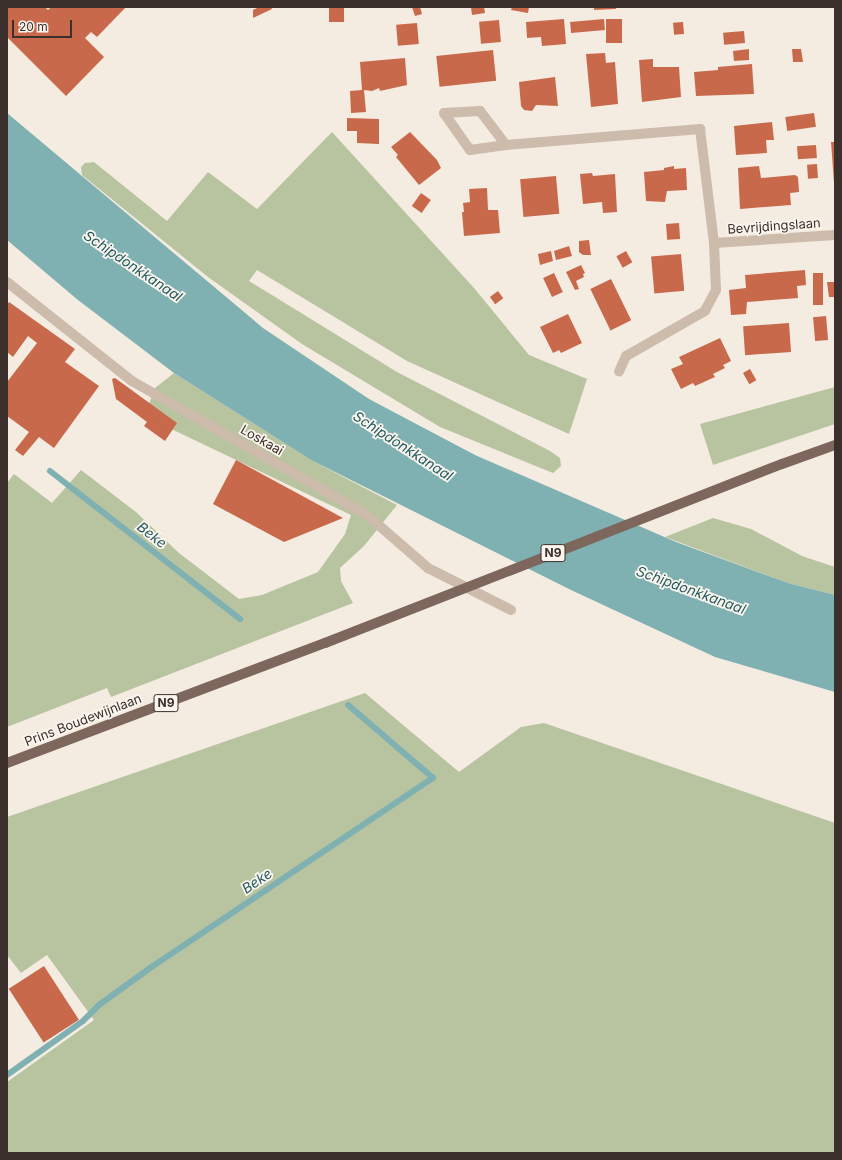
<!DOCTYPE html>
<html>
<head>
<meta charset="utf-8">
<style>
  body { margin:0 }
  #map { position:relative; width:842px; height:1160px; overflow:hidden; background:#f4ebe1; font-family:Inter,sans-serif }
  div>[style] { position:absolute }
  .green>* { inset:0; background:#b8c4a0 }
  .water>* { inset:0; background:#7fb0b2 }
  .stream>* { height:6px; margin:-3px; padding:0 3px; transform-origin:3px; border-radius:3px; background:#7fb0b2 }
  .building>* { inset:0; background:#c8694b; transform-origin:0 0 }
  .minor>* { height:10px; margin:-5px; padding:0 5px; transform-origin:5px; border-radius:5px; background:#cdbbac }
  .primary>* { height:10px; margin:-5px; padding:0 5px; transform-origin:5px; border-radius:5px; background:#7d675c }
  .primary-bridge>* { height:10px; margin:-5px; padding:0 5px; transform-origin:5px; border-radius:5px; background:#7d675c }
  span { translate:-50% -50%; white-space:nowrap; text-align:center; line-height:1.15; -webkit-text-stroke:3.5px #fbf5ee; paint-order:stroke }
  .shield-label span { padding:1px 3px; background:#fbf5ee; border:1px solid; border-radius:3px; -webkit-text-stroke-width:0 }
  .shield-label { font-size:12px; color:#3b302b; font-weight:700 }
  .street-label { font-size:13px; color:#3b302b }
  .water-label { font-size:14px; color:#1f5a5e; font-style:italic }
  .frame { position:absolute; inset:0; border:8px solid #3b302b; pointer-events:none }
  .scale { position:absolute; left:12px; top:20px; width:60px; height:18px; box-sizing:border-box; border:2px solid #3b302b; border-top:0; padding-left:5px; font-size:12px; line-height:14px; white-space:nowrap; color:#3b302b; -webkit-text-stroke:3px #fbf5ee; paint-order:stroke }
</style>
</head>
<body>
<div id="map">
  <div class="green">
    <i style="clip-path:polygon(332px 132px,474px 288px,529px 355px,587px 379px,569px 434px,407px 361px,257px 270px,249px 281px,397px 372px,550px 451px,560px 458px,561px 466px,553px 473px,440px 427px,302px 344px,208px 277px,82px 175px,81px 167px,85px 163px,94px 162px,167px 221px,208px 172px,257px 209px)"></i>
    <i style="clip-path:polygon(174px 373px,311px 460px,397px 505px,364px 546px,340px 568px,341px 581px,353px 603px,111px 697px,107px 688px,7px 727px,7px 483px,14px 474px,52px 503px,81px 470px,136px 512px,179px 553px,239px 599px,262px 595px,318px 572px,345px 534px,351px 515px,165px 426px,149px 404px,155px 388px)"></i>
    <i style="clip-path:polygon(835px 387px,835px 424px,713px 465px,700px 424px)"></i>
    <i style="clip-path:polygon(713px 518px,751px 529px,802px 556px,835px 567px,835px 595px,788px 583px,665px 537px)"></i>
    <i style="clip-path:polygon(365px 693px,459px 772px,521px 727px,544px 723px,835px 823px,835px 1153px,7px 1153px,7px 1082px,94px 1020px,47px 955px,21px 973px,7px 955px,7px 817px)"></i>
  </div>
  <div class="water">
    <i style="clip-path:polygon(7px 113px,263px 328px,369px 399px,475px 455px,676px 542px,788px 583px,835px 595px,835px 692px,715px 657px,571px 590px,311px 460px,174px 373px,78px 300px,7px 240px)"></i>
  </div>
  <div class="stream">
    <i style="left:50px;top:471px;width:241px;rotate:37.9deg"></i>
    <i style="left:7px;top:1075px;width:93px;rotate:-35.4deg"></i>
    <i style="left:83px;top:1021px;width:23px;rotate:-45deg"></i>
    <i style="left:99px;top:1005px;width:63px;rotate:-36deg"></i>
    <i style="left:150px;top:968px;width:341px;rotate:-33.9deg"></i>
    <i style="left:433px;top:778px;width:112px;rotate:-139.3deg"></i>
  </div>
  <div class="building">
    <i style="clip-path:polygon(7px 7px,45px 7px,48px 10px,51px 7px,126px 7px,97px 37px,91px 32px,85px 38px,104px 57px,66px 96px,7px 37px)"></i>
    <i style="clip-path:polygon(259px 7px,271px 7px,272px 9px,253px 18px,253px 10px)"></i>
    <i style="left:329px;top:7px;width:15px;height:15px"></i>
    <i style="clip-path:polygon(412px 7px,420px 7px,422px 14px,415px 16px)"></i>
    <i style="clip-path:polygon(471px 7px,484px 7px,485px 13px,472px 15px)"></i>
    <i style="clip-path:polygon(512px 7px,529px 7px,528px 13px,511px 10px)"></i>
    <i style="clip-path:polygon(594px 7px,616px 7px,616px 9px,594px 10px)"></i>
    <i style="clip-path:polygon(564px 19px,566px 44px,542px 46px,541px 37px,527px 38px,526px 22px)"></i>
    <i style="left:604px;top:19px;width:11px;height:34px;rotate:85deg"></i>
    <i style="left:606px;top:19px;width:16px;height:24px"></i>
    <i style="left:499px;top:20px;width:22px;height:20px;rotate:85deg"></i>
    <i style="left:683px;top:22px;width:12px;height:10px;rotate:85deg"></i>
    <i style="left:417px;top:23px;width:21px;height:21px;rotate:85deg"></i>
    <i style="left:744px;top:31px;width:12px;height:21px;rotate:85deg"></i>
    <i style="clip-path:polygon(749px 49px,749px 60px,734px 61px,733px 51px)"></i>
    <i style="clip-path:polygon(792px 49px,801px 49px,803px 62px,793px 62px)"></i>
    <i style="left:493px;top:50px;width:31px;height:57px;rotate:84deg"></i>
    <i style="clip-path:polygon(605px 53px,606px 63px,615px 62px,618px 104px,591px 107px,586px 54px)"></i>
    <i style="clip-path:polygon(405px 58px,407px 85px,380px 91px,379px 88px,372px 91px,364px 90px,366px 112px,351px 113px,350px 91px,362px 90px,360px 62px)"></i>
    <i style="clip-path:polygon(653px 59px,653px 67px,679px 67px,681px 97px,642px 102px,639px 60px)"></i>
    <i style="clip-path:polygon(752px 64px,754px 94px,696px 96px,694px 72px,718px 70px,718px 67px)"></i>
    <i style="clip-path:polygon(555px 77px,558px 106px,536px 105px,532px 111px,524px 110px,521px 106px,519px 82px)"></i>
    <i style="left:814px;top:113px;width:14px;height:29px;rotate:82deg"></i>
    <i style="clip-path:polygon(347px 118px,379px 119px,379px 144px,357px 143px,357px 131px,347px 131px)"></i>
    <i style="clip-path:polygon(772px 122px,774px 140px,766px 140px,767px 153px,736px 155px,734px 126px)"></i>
    <i style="clip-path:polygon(410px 132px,437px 160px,441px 168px,419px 185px,396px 157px,398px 155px,391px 147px)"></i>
    <i style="clip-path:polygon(831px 142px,835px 142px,835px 183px,834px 183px)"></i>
    <i style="left:816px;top:145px;width:13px;height:19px;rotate:86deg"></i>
    <i style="left:817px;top:164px;width:14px;height:10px;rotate:86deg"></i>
    <i style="clip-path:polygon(674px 166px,674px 169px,686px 168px,687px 190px,667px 191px,665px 202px,646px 201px,644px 172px,664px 170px,664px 168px)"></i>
    <i style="clip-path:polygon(759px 166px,761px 178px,795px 175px,798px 177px,799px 192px,790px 193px,791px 205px,740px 209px,738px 168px)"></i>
    <i style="clip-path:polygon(592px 173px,593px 176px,615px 174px,617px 212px,603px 213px,602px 202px,583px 204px,580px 174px)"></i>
    <i style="left:556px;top:176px;width:38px;height:36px;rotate:85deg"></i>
    <i style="clip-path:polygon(487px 188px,488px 210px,498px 210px,500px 233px,464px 236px,462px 212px,464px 212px,463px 203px,470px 202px,469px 189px)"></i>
    <i style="left:421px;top:193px;width:12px;height:16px;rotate:35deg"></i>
    <i style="left:679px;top:223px;width:16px;height:13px;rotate:86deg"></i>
    <i style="clip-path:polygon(589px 240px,591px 255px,583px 255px,579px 252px,579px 241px)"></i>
    <i style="clip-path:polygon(569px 246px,572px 256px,556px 260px,554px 251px)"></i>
    <i style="clip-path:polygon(551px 251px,553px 261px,540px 265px,538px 254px)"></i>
    <i style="left:626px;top:251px;width:13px;height:11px;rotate:61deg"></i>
    <i style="left:681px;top:254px;width:37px;height:30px;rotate:85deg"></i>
    <i style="clip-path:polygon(581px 265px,585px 273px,583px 274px,584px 277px,576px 281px,579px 289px,575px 290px,566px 272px)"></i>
    <i style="clip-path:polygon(805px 270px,806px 285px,797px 286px,798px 298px,747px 302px,746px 314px,731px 315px,729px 290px,746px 288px,745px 275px)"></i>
    <i style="left:554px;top:273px;width:21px;height:12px;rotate:65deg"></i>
    <i style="left:813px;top:273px;width:10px;height:32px"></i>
    <i style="left:611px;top:279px;width:46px;height:23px;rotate:64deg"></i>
    <i style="clip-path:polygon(827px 282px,835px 282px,835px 297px,829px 297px)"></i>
    <i style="left:498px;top:291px;width:9px;height:10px;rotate:54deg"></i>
    <i style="clip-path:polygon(9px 302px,75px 349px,65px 362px,99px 386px,54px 448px,39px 437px,23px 456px,15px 450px,29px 432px,7px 416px,7px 382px,37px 343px,28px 336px,13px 357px,7px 352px,7px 305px)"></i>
    <i style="clip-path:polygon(568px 314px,582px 343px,561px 353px,559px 350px,553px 353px,540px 327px)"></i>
    <i style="left:826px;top:316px;width:24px;height:13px;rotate:85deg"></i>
    <i style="left:789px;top:323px;width:29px;height:46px;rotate:86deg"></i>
    <i style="clip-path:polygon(720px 338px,731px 361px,723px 365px,725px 368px,713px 374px,715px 377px,695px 386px,693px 383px,681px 389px,671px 369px,683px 364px,679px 357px)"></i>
    <i style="left:750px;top:369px;width:13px;height:8px;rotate:61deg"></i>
    <i style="clip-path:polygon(115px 378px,177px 423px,165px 441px,144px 426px,147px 422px,116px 399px,112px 379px)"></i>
    <i style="clip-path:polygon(236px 460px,343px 518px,284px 542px,213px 504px)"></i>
    <i style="left:44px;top:966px;width:64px;height:42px;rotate:57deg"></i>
  </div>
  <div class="minor">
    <i style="left:506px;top:145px;width:43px;rotate:-127.4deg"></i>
    <i style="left:480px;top:111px;width:36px;rotate:177deg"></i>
    <i style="left:444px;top:113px;width:45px;rotate:54.9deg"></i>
    <i style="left:470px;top:150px;width:36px;rotate:-8deg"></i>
    <i style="left:506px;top:145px;width:195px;rotate:-4.7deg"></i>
    <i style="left:700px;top:129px;width:115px;rotate:83deg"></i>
    <i style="left:714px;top:243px;width:47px;rotate:87.6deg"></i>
    <i style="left:716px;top:290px;width:24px;rotate:118deg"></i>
    <i style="left:705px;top:311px;width:91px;rotate:150.3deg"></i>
    <i style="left:626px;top:356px;width:17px;rotate:114deg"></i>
    <i style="left:714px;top:243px;width:121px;rotate:-3.8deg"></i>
    <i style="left:7px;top:282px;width:159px;rotate:38.4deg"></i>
    <i style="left:132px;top:381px;width:271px;rotate:29.7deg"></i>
    <i style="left:367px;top:515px;width:81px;rotate:41deg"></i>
    <i style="left:428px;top:568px;width:93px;rotate:26.8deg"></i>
  </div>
  <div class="primary">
    <i style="left:782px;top:464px;width:56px;rotate:-19.7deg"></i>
    <i style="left:7px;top:763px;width:340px;rotate:-20.7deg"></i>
  </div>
  <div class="primary-bridge">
    <i style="left:325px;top:643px;width:491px;rotate:-21.4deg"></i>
  </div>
  <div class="shield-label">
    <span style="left:553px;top:553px">N9</span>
    <span style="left:166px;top:703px">N9</span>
  </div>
  <div class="street-label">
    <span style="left:774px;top:226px;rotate:-4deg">Bevrijdingslaan</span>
    <span style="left:262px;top:440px;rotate:30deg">Loskaai</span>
    <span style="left:83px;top:720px;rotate:-21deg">Prins Boudewijnlaan</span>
  </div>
  <div class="water-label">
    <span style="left:133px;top:266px;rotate:34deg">Schipdonkkanaal</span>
    <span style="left:403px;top:446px;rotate:33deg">Schipdonkkanaal</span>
    <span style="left:152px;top:535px;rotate:38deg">Beke</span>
    <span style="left:691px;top:590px;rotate:20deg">Schipdonkkanaal</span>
    <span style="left:257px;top:881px;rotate:-34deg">Beke</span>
  </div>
  <div class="frame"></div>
  <div class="scale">20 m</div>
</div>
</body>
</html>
